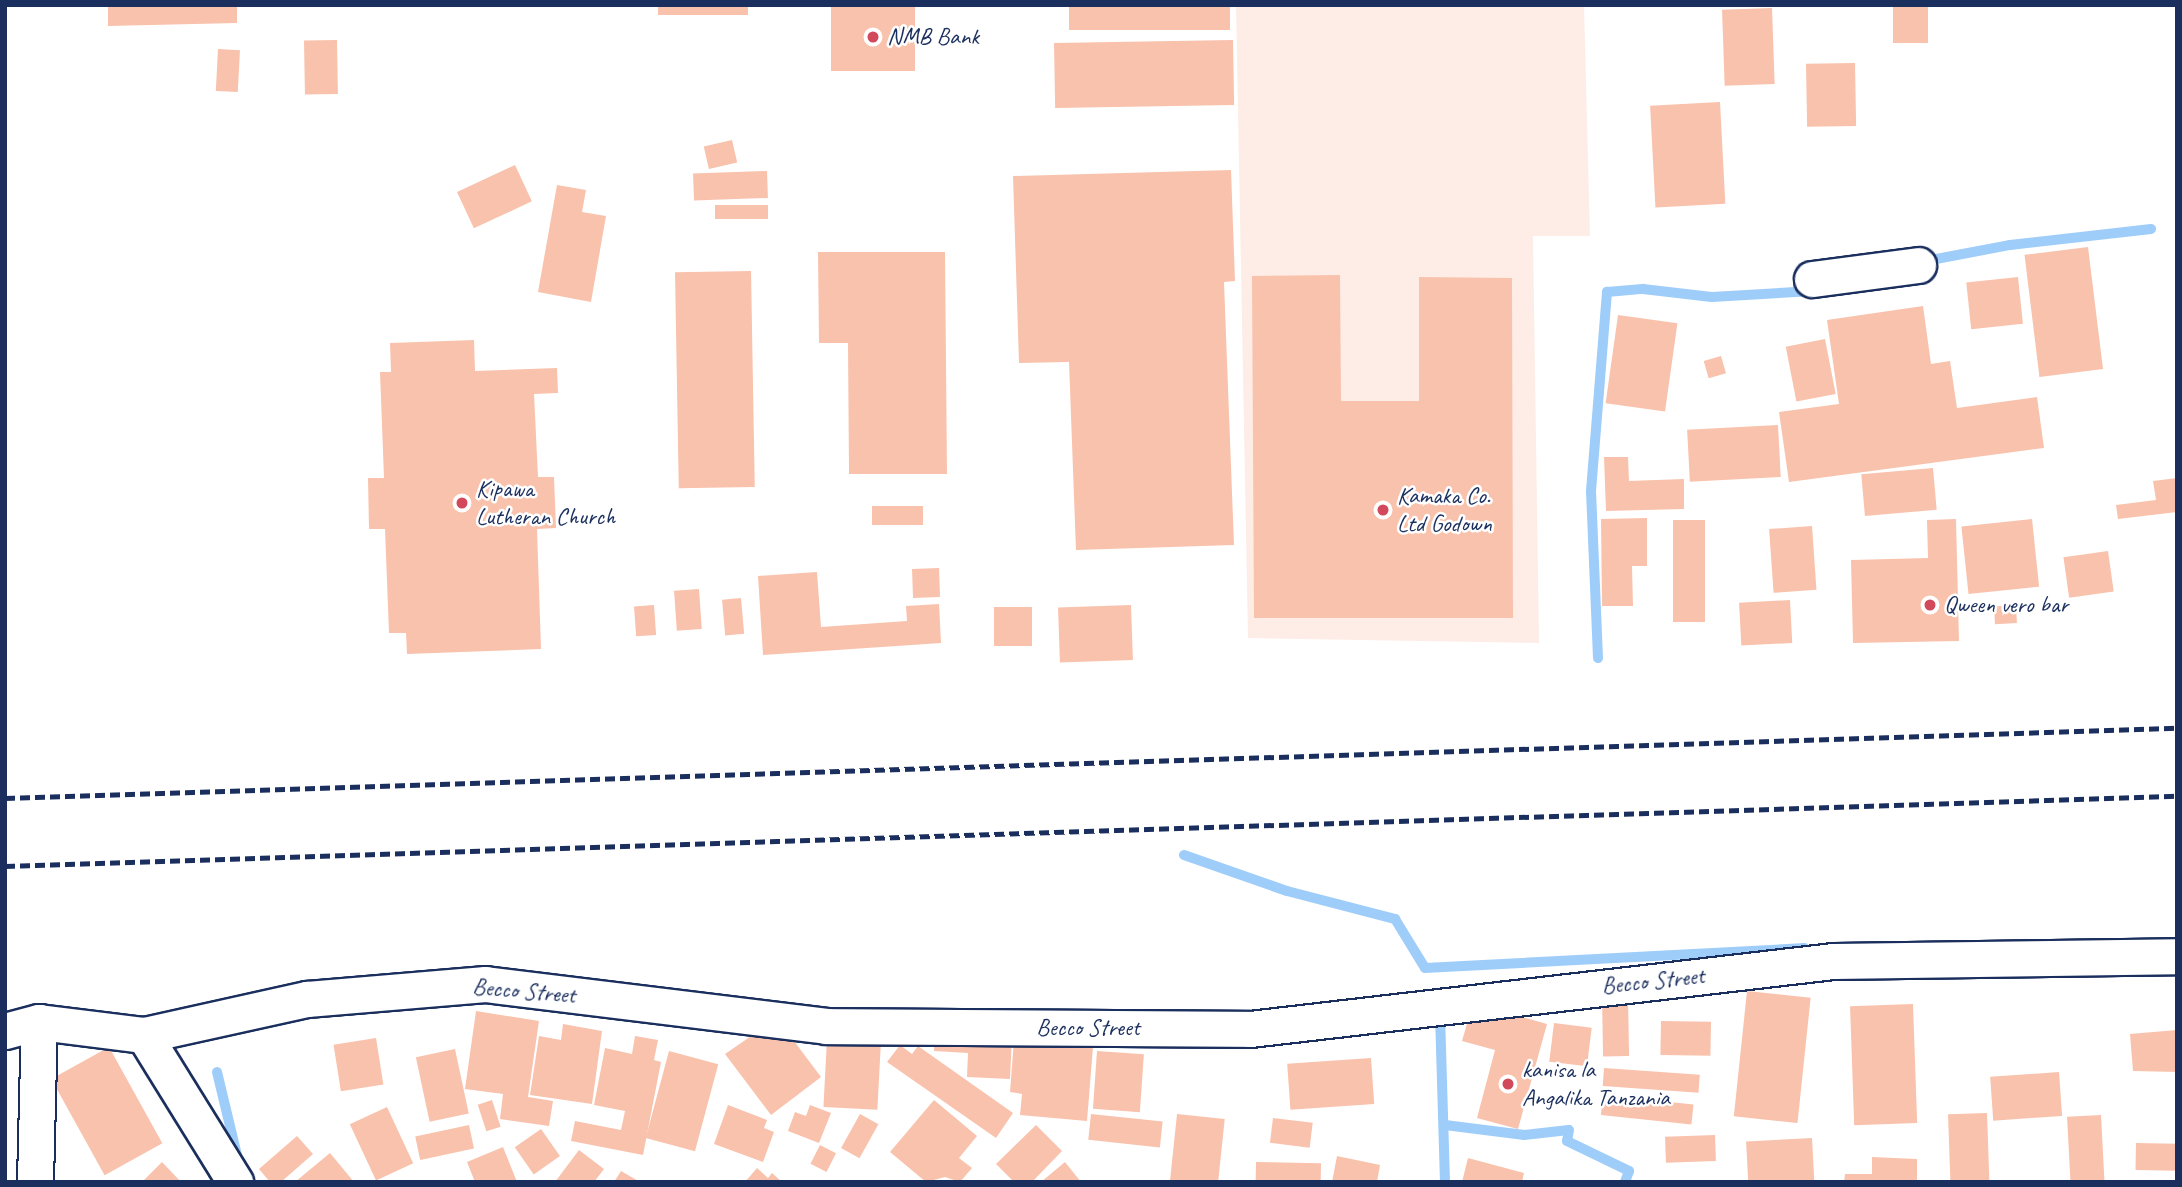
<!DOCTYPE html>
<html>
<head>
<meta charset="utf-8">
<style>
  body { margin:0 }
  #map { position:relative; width:2182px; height:1187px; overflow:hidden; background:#fff; font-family:Caveat,sans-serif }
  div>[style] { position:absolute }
  .built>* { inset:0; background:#fdede6 }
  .stream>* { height:10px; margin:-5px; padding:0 5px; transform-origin:5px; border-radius:5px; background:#9fcdfa }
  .building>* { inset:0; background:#f9c2ac; transform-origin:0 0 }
  .roads { filter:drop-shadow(2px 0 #1b2f5e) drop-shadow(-2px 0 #1b2f5e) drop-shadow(0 2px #1b2f5e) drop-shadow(0 -2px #1b2f5e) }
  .minor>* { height:35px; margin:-17.5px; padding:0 17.5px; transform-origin:17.5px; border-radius:17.5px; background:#fff }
  .rail>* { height:5px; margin-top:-2.5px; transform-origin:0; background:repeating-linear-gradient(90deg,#1b2f5e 0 10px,transparent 0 15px) }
  .dots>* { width:19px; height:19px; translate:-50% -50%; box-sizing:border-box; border:4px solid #fff; border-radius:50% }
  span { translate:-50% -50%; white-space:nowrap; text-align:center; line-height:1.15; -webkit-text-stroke:5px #fff; paint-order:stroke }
  .poi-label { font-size:24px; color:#1b2f5e }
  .left { translate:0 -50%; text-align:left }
  .street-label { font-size:24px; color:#1b2f5e }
  .frame { position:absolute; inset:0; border:7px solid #1b2f5e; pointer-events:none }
</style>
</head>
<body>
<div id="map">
  <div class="built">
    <i style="clip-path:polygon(1236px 5px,1584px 5px,1590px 236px,1533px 236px,1539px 643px,1248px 638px)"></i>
  </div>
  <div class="stream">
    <i style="left:1920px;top:262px;width:92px;rotate:-10.7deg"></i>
    <i style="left:2010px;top:245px;width:142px;rotate:-6.5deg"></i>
    <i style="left:1598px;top:658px;width:167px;rotate:-92.4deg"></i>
    <i style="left:1591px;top:491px;width:200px;rotate:-85.4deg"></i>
    <i style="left:1607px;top:292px;width:36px;rotate:-5deg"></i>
    <i style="left:1643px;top:289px;width:69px;rotate:6.6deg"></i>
    <i style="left:1712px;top:297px;width:102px;rotate:-3.4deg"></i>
    <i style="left:1184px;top:855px;width:109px;rotate:19.3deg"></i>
    <i style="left:1287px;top:891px;width:112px;rotate:14.5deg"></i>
    <i style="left:1395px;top:919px;width:57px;rotate:58.5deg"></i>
    <i style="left:1425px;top:968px;width:380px;rotate:-3deg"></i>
    <i style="left:1440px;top:1014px;width:168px;rotate:88.3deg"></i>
    <i style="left:217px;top:1072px;width:85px;rotate:76.5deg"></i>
    <i style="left:1445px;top:1125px;width:80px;rotate:7.2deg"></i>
    <i style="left:1524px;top:1135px;width:45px;rotate:-6.3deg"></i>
    <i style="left:1569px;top:1130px;width:11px;rotate:100deg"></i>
    <i style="left:1567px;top:1141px;width:69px;rotate:25.8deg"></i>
    <i style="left:1629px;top:1171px;width:12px;rotate:110deg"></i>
  </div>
  <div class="building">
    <i style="clip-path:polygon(108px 5px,237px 5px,237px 23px,108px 26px)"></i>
    <i style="left:658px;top:5px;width:90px;height:10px"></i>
    <i style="left:831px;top:5px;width:84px;height:66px"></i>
    <i style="left:1069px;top:5px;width:161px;height:25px"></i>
    <i style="left:1893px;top:5px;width:35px;height:38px"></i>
    <i style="left:1772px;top:8px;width:76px;height:50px;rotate:88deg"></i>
    <i style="left:337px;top:40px;width:54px;height:33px;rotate:89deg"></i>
    <i style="left:1233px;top:40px;width:65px;height:179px;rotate:89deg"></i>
    <i style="left:218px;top:49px;width:22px;height:42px;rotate:3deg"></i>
    <i style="left:1855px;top:63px;width:63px;height:49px;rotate:89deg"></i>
    <i style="left:1720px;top:102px;width:102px;height:70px;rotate:87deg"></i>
    <i style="left:732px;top:140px;width:23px;height:29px;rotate:77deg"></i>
    <i style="left:515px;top:165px;width:40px;height:64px;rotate:65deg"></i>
    <i style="clip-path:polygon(1231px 170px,1235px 281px,1224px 282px,1234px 545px,1076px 550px,1069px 362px,1019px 363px,1013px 176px)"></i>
    <i style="left:767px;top:171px;width:27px;height:74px;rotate:88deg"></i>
    <i style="clip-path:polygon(557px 185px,586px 190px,582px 212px,606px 216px,591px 302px,538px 292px)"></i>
    <i style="left:715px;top:205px;width:53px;height:14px"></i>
    <i style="left:2088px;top:247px;width:123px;height:64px;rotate:83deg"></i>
    <i style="clip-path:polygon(818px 252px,945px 252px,947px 474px,849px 474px,848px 343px,819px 343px)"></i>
    <i style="left:751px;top:271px;width:216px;height:76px;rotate:89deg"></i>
    <i style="clip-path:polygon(1340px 275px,1341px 401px,1419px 401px,1419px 277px,1512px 278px,1513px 618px,1254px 618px,1252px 276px)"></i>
    <i style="left:2018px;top:277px;width:47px;height:52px;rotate:84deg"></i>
    <i style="clip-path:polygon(1923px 306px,1931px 364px,1950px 361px,1957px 408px,2037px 397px,2044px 448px,1789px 482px,1779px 412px,1839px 404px,1827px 320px)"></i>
    <i style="left:1618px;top:315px;width:60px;height:89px;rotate:8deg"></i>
    <i style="left:1825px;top:339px;width:56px;height:40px;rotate:79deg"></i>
    <i style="clip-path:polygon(474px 340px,475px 371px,557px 368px,558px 393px,534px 394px,538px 477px,554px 477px,556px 528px,537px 529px,541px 649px,407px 654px,406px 633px,389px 633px,385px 529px,369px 529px,368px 478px,384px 478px,380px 372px,391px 372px,390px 343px)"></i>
    <i style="left:1721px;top:356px;width:18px;height:18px;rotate:74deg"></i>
    <i style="left:1778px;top:425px;width:52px;height:91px;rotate:87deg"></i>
    <i style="clip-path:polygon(1604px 457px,1628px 457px,1629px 481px,1684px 479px,1684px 509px,1606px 511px)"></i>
    <i style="left:1933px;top:468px;width:42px;height:72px;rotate:85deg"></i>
    <i style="clip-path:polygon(2177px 478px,2177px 512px,2118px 519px,2116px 505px,2156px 500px,2153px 481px)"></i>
    <i style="left:872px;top:506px;width:51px;height:19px"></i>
    <i style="clip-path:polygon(1647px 518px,1647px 566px,1632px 566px,1633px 606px,1602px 606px,1601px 519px)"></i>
    <i style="clip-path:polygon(1956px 519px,1959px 641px,1853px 643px,1851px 560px,1928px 558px,1927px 520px)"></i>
    <i style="left:2032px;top:519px;width:68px;height:71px;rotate:84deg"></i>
    <i style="left:1673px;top:520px;width:32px;height:102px"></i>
    <i style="left:1812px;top:526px;width:64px;height:43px;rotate:86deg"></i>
    <i style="left:2108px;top:551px;width:41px;height:45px;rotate:82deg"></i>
    <i style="left:939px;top:568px;width:29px;height:27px;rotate:88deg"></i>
    <i style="clip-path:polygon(817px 572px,821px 627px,907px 621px,906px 606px,939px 604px,941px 643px,763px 655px,758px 576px)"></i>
    <i style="left:699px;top:589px;width:40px;height:25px;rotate:86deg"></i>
    <i style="left:741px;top:598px;width:36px;height:19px;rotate:85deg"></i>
    <i style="left:1790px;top:600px;width:43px;height:51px;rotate:87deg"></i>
    <i style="left:654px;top:605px;width:30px;height:20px;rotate:86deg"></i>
    <i style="left:1131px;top:605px;width:55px;height:73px;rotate:88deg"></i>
    <i style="left:2016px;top:605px;width:18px;height:22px;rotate:87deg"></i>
    <i style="left:994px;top:607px;width:38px;height:39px"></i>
    <i style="left:1747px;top:991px;width:64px;height:126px;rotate:6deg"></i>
    <i style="left:1628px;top:996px;width:60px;height:26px;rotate:89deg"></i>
    <i style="clip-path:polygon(1473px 1003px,1547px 1024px,1518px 1129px,1477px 1118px,1495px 1050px,1462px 1041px)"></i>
    <i style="left:1913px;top:1004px;width:119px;height:63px;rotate:88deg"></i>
    <i style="clip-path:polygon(476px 1011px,539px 1021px,528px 1097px,553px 1101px,549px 1126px,500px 1119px,503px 1094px,465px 1089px)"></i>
    <i style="left:1661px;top:1021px;width:50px;height:34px;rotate:1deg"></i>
    <i style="left:1554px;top:1023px;width:38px;height:39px;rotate:7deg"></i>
    <i style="clip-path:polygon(563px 1024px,602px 1031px,592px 1104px,530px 1095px,539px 1036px,561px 1040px)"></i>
    <i style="clip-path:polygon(766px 1026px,799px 1037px,794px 1041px,821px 1077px,771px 1115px,725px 1054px)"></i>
    <i style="clip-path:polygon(2177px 1030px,2177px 1072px,2133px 1071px,2130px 1034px)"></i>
    <i style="clip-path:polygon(935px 1033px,1012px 1037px,1010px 1079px,967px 1077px,968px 1053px,934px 1051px)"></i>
    <i style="clip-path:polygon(635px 1036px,658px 1040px,654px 1060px,661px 1062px,643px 1155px,571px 1141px,575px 1121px,621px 1130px,625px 1111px,594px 1105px,605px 1048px,632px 1054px)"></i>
    <i style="left:376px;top:1038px;width:47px;height:43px;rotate:81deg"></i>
    <i style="left:827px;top:1039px;width:54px;height:68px;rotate:3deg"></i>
    <i style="clip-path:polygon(1014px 1040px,1093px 1047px,1087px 1121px,1020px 1115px,1022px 1094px,1010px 1092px)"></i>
    <i style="clip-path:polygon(900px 1045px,912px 1054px,918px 1046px,1013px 1113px,996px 1138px,887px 1062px)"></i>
    <i style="left:109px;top:1047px;width:110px;height:66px;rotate:61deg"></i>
    <i style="left:455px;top:1049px;width:66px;height:40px;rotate:78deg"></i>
    <i style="left:669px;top:1051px;width:51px;height:90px;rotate:15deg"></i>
    <i style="left:1097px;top:1051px;width:47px;height:58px;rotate:4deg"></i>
    <i style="left:1371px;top:1058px;width:46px;height:84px;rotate:86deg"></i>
    <i style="left:1604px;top:1068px;width:96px;height:18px;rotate:4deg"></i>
    <i style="left:2059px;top:1072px;width:44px;height:69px;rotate:86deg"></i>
    <i style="left:1603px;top:1095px;width:91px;height:20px;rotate:6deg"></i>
    <i style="left:492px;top:1100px;width:28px;height:15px;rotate:72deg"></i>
    <i style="clip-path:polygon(934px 1100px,977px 1136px,959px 1158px,972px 1168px,960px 1182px,945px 1177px,926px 1182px,890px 1152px)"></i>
    <i style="clip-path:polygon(728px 1105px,767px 1120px,764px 1128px,774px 1132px,763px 1162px,714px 1144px)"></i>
    <i style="clip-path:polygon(810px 1105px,831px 1113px,819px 1143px,788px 1131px,795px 1112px,806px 1116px)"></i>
    <i style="left:387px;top:1107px;width:62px;height:41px;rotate:65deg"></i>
    <i style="left:1987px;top:1113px;width:69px;height:39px;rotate:88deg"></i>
    <i style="left:860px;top:1114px;width:21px;height:39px;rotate:29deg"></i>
    <i style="left:1091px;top:1114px;width:72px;height:26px;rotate:6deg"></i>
    <i style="left:1177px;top:1114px;width:48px;height:68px;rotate:6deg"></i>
    <i style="left:2101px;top:1115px;width:67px;height:34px;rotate:87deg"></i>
    <i style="left:1273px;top:1118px;width:40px;height:25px;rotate:7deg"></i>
    <i style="left:469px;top:1125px;width:24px;height:55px;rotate:78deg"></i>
    <i style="clip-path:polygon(1036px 1125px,1062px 1151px,1032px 1182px,1014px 1182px,996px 1164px)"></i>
    <i style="left:541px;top:1129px;width:33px;height:32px;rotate:55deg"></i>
    <i style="left:1715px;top:1135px;width:26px;height:50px;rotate:88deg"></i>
    <i style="clip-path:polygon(297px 1136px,313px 1154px,281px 1182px,270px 1182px,259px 1169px)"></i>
    <i style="left:1812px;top:1138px;width:44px;height:66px;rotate:87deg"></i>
    <i style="left:2136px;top:1143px;width:41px;height:27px;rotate:1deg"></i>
    <i style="left:820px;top:1145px;width:18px;height:21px;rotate:27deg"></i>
    <i style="clip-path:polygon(503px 1147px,517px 1182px,475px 1182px,467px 1162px)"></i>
    <i style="clip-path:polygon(579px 1150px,604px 1169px,594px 1182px,555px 1182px)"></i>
    <i style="clip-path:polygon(330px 1153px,354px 1182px,295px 1182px)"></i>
    <i style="clip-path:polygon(1337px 1156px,1380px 1165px,1377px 1182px,1332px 1182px)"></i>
    <i style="clip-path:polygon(1872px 1157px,1917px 1159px,1917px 1182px,1844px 1182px,1845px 1174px,1872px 1174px)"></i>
    <i style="clip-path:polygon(1468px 1158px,1524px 1173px,1522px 1182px,1462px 1182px)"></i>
    <i style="clip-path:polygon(162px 1162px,181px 1182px,142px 1182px)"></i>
    <i style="clip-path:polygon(1065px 1162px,1081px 1182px,1041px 1182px)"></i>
    <i style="left:1256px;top:1162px;width:65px;height:20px;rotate:1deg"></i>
    <i style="clip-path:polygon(757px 1168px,768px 1178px,772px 1173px,782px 1182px,745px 1182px)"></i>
    <i style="clip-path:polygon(621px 1171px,640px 1182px,614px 1182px)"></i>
  </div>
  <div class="roads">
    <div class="minor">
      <i style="left:1812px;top:279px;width:107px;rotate:-7.5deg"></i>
      <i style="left:5px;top:1031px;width:35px;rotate:-15deg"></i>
      <i style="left:39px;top:1022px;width:106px;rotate:7.1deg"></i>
      <i style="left:144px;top:1035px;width:167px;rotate:-12.5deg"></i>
      <i style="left:307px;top:999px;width:179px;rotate:-4.8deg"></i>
      <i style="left:485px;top:984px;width:344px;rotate:7deg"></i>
      <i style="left:826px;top:1026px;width:424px;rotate:0.4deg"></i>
      <i style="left:1250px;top:1029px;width:587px;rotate:-6.65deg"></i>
      <i style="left:1833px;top:961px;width:344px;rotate:-0.8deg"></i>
      <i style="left:144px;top:1035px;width:173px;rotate:58.2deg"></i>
      <i style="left:35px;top:1182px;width:160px;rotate:-88.6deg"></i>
    </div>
  </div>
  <div class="rail">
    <i style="left:5px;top:798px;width:2173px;rotate:-1.85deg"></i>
    <i style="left:5px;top:866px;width:2173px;rotate:-1.85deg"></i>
  </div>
  <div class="dots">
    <i style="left:873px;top:37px;background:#d1495b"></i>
    <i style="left:462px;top:503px;background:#d1495b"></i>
    <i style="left:1383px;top:510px;background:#d1495b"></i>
    <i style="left:1930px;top:605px;background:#d1495b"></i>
    <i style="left:1508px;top:1084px;background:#d1495b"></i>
  </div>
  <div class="poi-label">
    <span class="left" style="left:887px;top:37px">NMB Bank</span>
    <span class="left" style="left:476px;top:503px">Kipawa<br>Lutheran Church</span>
    <span class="left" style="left:1397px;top:510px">Kamaka Co.<br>Ltd Godown</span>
    <span class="left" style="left:1944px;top:605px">Qween vero bar</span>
    <span class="left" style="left:1522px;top:1084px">kanisa la<br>Angalika Tanzania</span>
  </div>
  <div class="street-label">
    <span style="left:1653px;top:981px;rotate:-6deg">Becco Street</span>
    <span style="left:524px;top:991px;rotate:5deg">Becco Street</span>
    <span style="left:1088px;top:1028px">Becco Street</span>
  </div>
  <div class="frame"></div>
</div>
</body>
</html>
